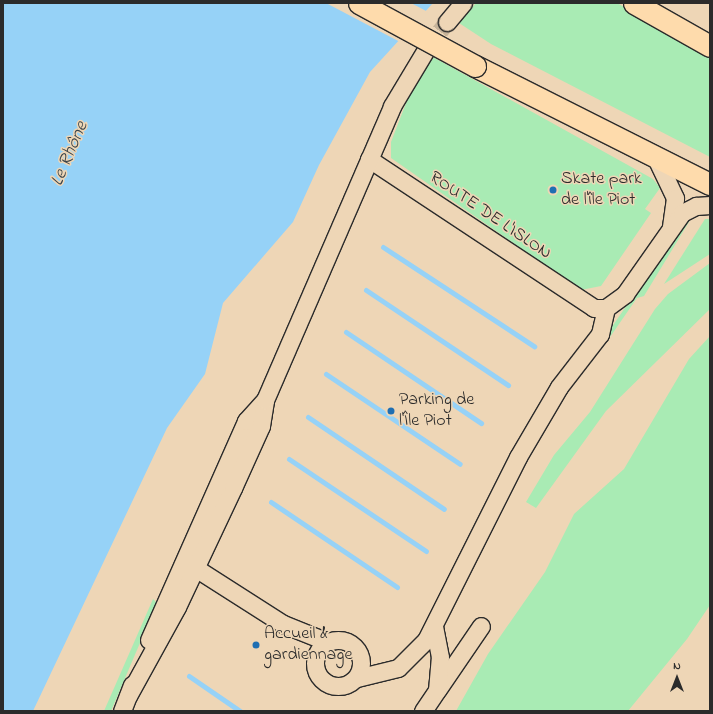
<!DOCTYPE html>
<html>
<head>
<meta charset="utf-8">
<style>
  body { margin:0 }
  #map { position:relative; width:713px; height:714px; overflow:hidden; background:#eed6b6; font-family:"Indie Flower",sans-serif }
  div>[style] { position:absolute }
  .green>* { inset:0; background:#a9ebb4 }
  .water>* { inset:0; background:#96d2f7 }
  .pier>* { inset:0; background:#eed6b6 }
  .stream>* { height:5px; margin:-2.5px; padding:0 2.5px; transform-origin:2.5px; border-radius:2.5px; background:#96d2f7 }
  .minor-tunnel>* { height:17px; margin-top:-8.5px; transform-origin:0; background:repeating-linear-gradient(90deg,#c7b49a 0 17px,transparent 0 25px) }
  .roads { filter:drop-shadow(1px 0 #2b2b2b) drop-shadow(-1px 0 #2b2b2b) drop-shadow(0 1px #2b2b2b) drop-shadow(0 -1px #2b2b2b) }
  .minor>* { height:17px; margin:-8.5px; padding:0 8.5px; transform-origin:8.5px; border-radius:8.5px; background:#eed6b6 }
  .minor>.ring { margin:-8.5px; padding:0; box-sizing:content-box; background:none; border:17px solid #eed6b6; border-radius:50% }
  .major>* { height:21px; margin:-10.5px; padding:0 10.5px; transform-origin:10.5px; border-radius:10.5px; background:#fedbac }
  .bridges { filter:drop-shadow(1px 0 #2b2b2b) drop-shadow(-1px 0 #2b2b2b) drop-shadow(0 1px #2b2b2b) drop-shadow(0 -1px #2b2b2b) }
  .major-bridge>* { height:21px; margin:-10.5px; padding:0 10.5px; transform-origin:10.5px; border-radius:10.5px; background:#fedbac }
  .dots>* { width:11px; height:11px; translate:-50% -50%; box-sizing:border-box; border:2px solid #eed6b6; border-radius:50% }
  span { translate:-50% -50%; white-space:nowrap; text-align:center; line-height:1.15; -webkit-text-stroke:3px #eed6b6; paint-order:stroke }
  .poi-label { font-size:18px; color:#2b2b2b }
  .left { translate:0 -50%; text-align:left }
  .street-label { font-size:18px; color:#2b2b2b }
  .water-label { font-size:19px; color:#3b444a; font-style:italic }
  .frame { position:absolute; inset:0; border:4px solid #2b2b2b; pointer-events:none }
  .north { position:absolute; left:657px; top:658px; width:40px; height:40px; -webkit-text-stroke:3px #eed6b6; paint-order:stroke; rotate:0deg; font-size:11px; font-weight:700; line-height:16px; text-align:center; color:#2b2b2b }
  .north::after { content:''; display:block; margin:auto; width:14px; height:18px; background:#2b2b2b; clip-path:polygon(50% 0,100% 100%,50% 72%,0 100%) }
</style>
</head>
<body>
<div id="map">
  <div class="green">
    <i style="clip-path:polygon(476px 3px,617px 3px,710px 55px,710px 157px,491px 44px,459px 23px)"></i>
    <i style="clip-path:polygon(433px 57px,653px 179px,660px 188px,645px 209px,651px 213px,601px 286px,581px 290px,391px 158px,391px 142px,413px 85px)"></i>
    <i style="clip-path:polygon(692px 217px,644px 296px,637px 298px,610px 337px,605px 337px,683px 223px)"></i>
    <i style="clip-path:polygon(705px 219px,710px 219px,710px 254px,664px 284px)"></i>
    <i style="clip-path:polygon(710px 263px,710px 309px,606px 411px,536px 508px,526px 502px,554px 455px,590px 412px,655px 309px,668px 294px)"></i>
    <i style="clip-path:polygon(710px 336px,710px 605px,687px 639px,628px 711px,456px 711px,488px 654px,545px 572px,574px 514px,624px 469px,689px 359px)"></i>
    <i style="clip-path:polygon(153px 599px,157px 603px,111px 711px,104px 711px)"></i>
  </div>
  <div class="water">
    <i style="clip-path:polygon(3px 3px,433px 3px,370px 72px,319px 165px,293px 222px,223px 303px,205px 374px,167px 428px,33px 711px,3px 711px)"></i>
  </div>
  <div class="pier">
    <i style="clip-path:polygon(326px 3px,411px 3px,428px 12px,402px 43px)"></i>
  </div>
  <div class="stream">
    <i style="left:383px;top:247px;width:181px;rotate:33.3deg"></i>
    <i style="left:366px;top:290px;width:171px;rotate:33.8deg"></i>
    <i style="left:346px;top:332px;width:163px;rotate:34deg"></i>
    <i style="left:326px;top:374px;width:161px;rotate:33.9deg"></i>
    <i style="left:308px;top:417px;width:164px;rotate:34.1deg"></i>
    <i style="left:289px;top:459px;width:165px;rotate:33.9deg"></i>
    <i style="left:271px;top:502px;width:152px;rotate:34deg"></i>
    <i style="left:189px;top:676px;width:62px;rotate:34.5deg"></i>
  </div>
  <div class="minor-tunnel">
    <i style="left:425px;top:51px;width:36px;rotate:-53deg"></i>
  </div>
  <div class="roads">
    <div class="minor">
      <i style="left:447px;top:22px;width:25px;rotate:-50deg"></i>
      <i style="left:655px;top:156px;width:47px;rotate:64.5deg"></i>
      <i style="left:675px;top:198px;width:29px;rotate:98deg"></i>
      <i style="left:369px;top:159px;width:270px;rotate:33.5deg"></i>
      <i style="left:594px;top:308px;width:12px"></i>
      <i style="left:606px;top:308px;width:24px;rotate:-36deg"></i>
      <i style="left:625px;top:294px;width:99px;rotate:-54.9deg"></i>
      <i style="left:682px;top:213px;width:16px;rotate:-27deg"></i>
      <i style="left:696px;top:206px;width:14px;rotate:-4deg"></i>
      <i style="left:186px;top:562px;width:115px;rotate:32.6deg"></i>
      <i style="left:283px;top:624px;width:48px;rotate:21.8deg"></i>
      <i class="ring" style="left:315px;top:640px;width:29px;height:29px"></i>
      <i style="left:149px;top:640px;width:240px;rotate:-66.1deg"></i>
      <i style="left:246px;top:421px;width:28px;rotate:-48deg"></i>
      <i style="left:357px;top:678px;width:42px;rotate:-13.7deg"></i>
      <i style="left:398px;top:668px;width:40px;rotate:-45deg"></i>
      <i style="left:426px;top:640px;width:205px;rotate:-63.3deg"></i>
      <i style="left:518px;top:457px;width:81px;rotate:-59.6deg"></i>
      <i style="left:559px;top:387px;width:67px;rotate:-52.3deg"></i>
      <i style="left:600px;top:334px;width:27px;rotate:-77deg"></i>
      <i style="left:438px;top:689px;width:76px;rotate:-55.7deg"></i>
      <i style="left:128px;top:696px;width:102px;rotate:-61.2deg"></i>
      <i style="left:177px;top:607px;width:132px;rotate:-64.8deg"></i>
      <i style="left:233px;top:488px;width:68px;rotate:-65.7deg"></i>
      <i style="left:261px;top:426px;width:26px;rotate:-81deg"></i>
      <i style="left:265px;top:400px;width:320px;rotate:-66.6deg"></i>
      <i style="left:392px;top:106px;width:64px;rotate:-59deg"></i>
      <i style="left:122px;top:711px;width:28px;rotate:-69deg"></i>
      <i style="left:423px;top:711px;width:25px;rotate:-56deg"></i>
      <i style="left:437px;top:690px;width:33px;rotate:-85deg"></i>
      <i style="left:440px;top:657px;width:31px;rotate:-101deg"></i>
    </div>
    <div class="major">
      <i style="left:634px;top:3px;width:87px;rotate:29.5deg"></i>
      <i style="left:475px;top:66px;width:263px;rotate:26.7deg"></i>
    </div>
  </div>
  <div class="bridges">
    <div class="major-bridge">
      <i style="left:359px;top:3px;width:132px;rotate:28.5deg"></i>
    </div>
  </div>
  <div class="dots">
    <i style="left:553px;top:190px;background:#1f6fb2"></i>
    <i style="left:391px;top:411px;background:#1f6fb2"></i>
    <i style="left:256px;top:645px;background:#1f6fb2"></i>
  </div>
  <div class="poi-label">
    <span class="left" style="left:561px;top:190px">Skate park<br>de l'île Piot</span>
    <span class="left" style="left:399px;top:411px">Parking de<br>l'Île Piot</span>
    <span class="left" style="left:264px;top:645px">Accueil &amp;<br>gardiennage</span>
  </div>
  <div class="street-label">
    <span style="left:490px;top:216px;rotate:34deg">ROUTE DE L'ISLON</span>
  </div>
  <div class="water-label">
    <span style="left:70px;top:154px;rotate:-67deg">Le Rhône</span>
  </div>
  <div class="frame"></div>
  <div class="north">N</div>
</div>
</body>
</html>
